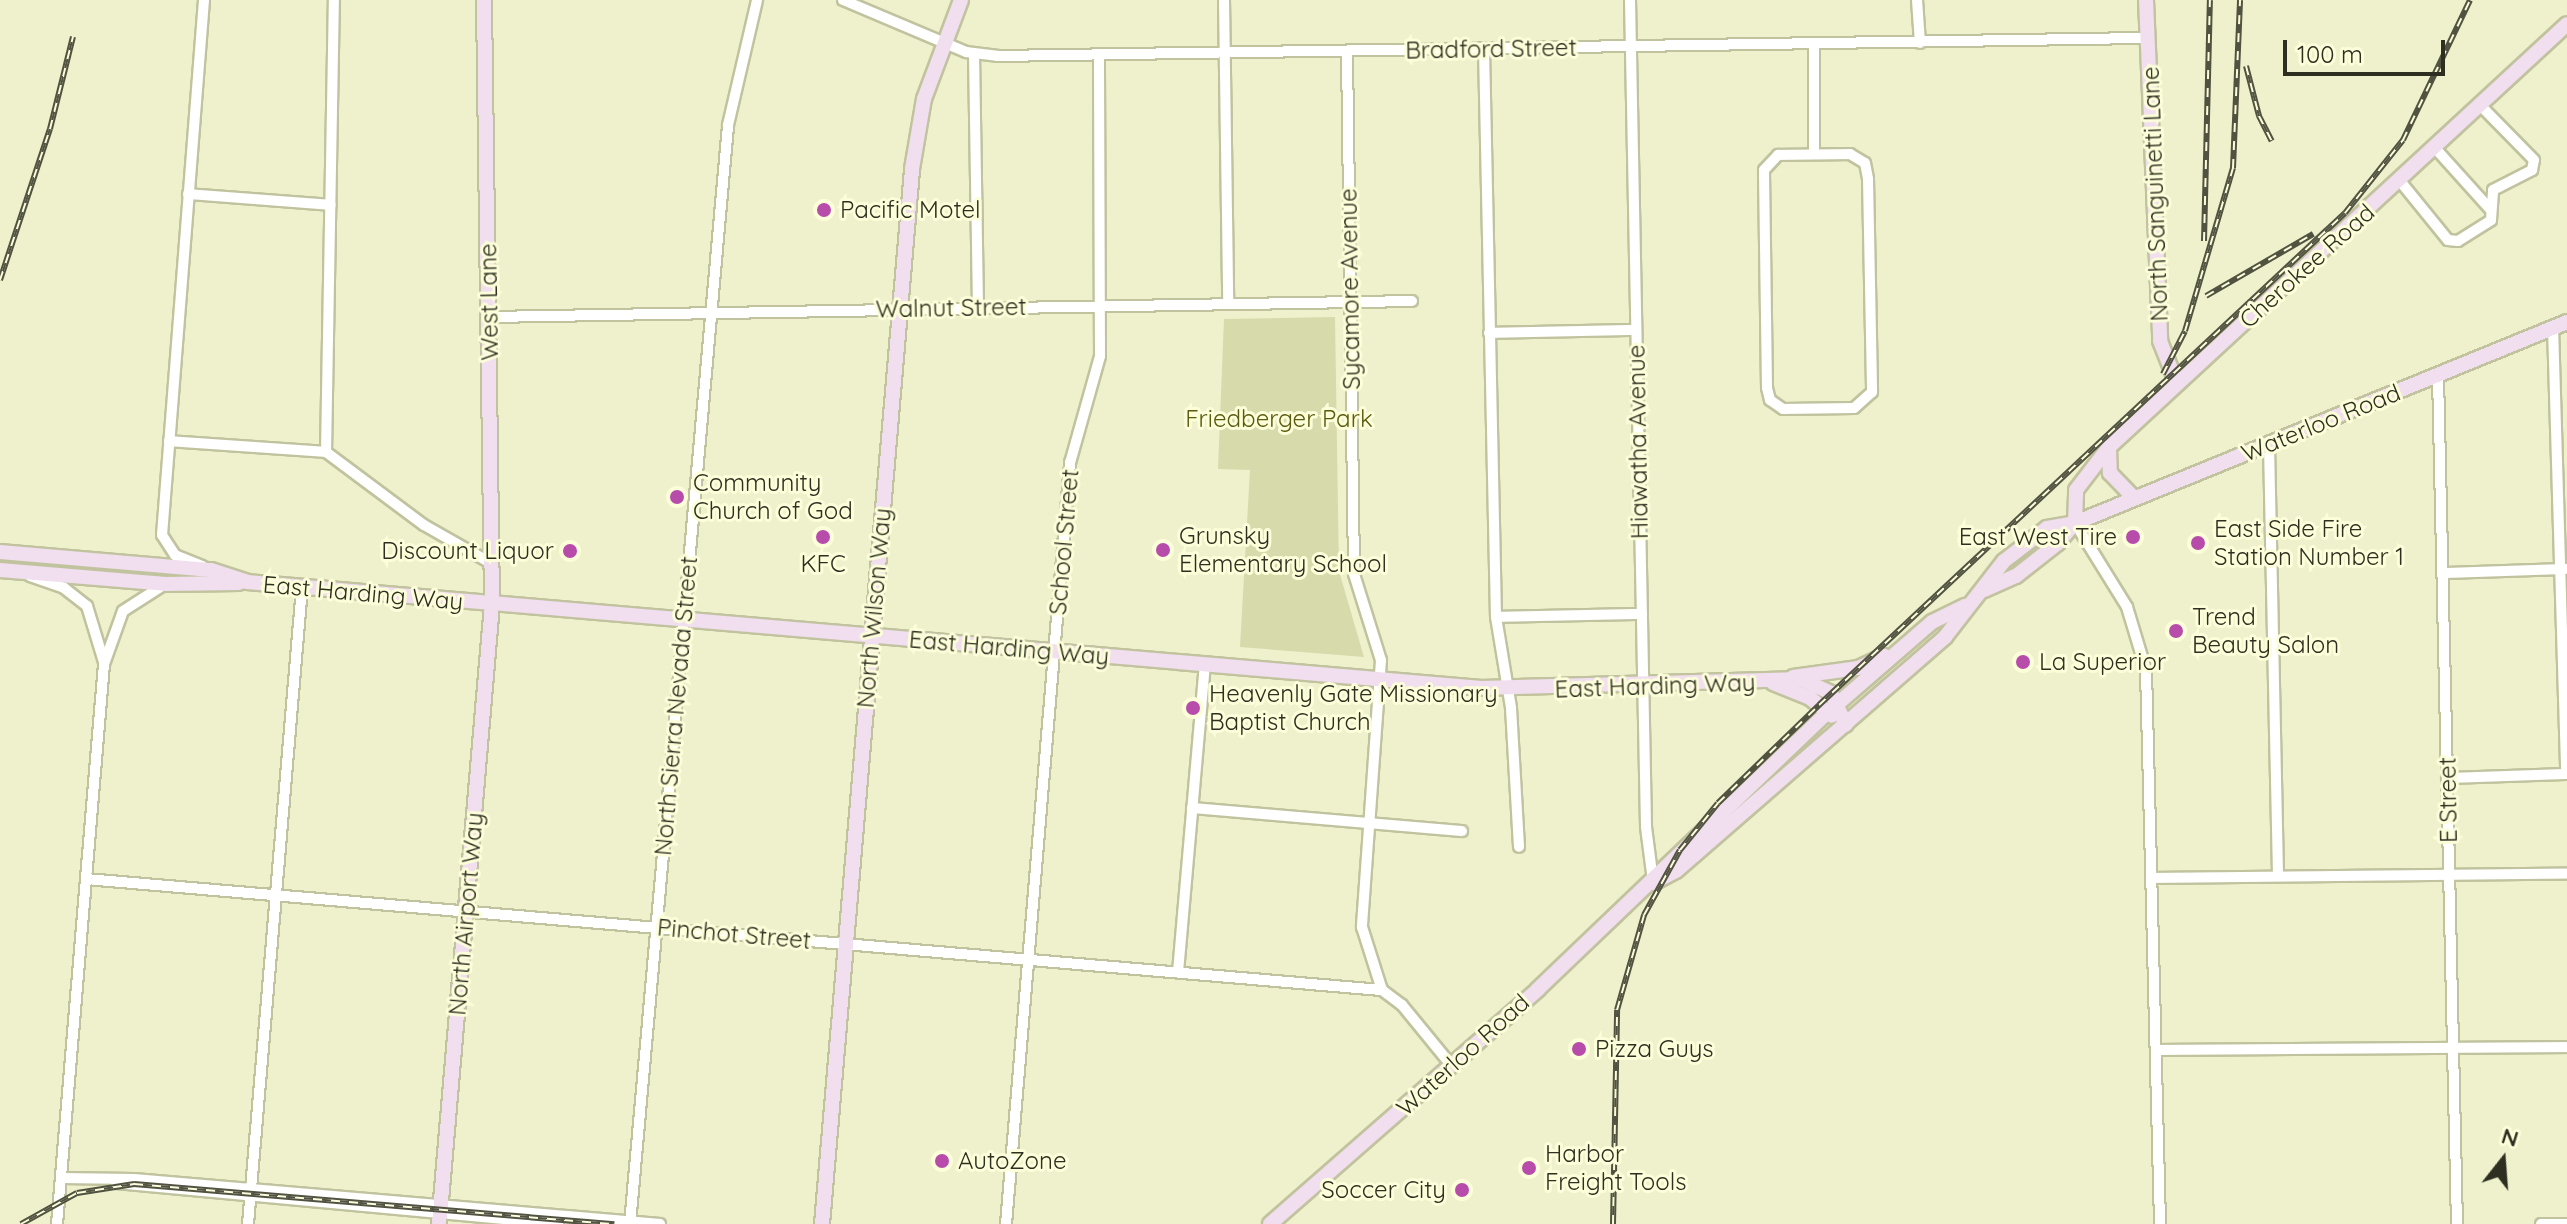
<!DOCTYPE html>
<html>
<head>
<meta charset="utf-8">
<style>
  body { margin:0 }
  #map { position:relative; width:2567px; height:1224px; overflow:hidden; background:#eef1cc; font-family:Quicksand,sans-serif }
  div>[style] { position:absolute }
  .green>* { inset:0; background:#d7daaa }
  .roads { filter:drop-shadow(2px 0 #c1c39f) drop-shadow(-2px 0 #c1c39f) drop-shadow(0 2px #c1c39f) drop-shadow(0 -2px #c1c39f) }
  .street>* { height:10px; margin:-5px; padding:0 5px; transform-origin:5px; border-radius:5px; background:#fff }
  .secondary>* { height:14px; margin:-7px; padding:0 7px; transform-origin:7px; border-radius:7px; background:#f1deee }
  .rail>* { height:6px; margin-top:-3px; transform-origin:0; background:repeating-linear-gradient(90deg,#fcfed9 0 9px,#515240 0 18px); box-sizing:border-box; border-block:2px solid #515240 }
  .dots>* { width:22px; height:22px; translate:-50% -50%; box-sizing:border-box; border:4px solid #fcfed9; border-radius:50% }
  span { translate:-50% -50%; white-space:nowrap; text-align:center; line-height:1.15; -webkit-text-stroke:6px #fcfed9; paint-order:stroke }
  .street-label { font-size:24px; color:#2f2f21 }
  .poi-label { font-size:24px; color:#2f2f21 }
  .left { translate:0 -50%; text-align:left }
  .right { translate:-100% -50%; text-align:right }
  .park-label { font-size:24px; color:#5b5b10 }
  .north { position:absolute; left:2463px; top:1120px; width:80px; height:80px; -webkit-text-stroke:6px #fcfed9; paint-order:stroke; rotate:17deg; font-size:22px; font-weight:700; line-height:32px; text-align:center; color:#2f2f21 }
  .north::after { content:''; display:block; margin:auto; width:28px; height:36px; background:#2f2f21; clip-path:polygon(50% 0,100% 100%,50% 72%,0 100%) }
  .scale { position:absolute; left:2283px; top:40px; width:162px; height:36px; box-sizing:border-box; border:4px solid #2f2f21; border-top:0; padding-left:10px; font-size:24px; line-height:28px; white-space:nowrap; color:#2f2f21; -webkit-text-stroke:6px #fcfed9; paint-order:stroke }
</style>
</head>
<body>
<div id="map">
  <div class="green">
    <i style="clip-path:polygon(1335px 317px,1339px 571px,1364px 657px,1240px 647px,1250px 470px,1218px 469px,1224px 319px)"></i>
  </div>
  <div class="roads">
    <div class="street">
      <i style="left:843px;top:0;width:134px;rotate:22.9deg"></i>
      <i style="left:966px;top:52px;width:31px;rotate:7deg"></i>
      <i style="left:997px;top:56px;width:1152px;rotate:-0.9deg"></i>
      <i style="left:1224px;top:0;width:304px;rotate:89.2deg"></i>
      <i style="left:1630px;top:0;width:827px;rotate:88.89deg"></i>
      <i style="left:1646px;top:827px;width:54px;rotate:82.6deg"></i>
      <i style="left:1917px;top:0;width:43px;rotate:86deg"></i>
      <i style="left:1814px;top:45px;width:109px;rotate:90deg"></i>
      <i style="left:1484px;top:49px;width:568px;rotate:88.79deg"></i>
      <i style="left:1496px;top:617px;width:92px;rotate:80.6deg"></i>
      <i style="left:1511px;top:708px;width:139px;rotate:86.7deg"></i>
      <i style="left:1347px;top:51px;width:523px;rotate:89.23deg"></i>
      <i style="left:1354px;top:574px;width:90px;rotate:72.6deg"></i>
      <i style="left:1381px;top:660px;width:268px;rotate:94.1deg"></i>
      <i style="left:1362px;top:927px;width:66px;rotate:72.4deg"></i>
      <i style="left:1382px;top:990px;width:25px;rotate:37deg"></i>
      <i style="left:1402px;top:1005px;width:79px;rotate:50.7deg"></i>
      <i style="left:974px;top:53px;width:254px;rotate:89.1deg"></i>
      <i style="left:2435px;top:148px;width:82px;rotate:48deg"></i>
      <i style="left:1850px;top:154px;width:17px;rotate:31deg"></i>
      <i style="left:1865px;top:163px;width:16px;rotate:79deg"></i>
      <i style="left:1868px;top:179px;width:213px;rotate:88.9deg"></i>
      <i style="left:1872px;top:392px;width:24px;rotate:138deg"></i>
      <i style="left:1854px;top:408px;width:71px;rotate:179.2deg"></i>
      <i style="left:1783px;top:409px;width:16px;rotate:-145deg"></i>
      <i style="left:1770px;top:400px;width:12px;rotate:-104deg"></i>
      <i style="left:1767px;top:388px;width:218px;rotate:-90.8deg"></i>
      <i style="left:1764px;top:170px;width:21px;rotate:-47deg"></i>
      <i style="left:1778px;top:155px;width:72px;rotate:-0.8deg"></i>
      <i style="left:2400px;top:181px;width:76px;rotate:50.9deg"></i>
      <i style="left:2448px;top:240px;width:10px;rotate:6deg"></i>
      <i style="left:2458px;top:241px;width:39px;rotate:-32deg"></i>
      <i style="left:2491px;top:220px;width:30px;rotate:-86deg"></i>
      <i style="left:2493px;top:190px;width:44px;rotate:-27.1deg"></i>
      <i style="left:2532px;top:170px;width:10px;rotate:-79deg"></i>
      <i style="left:2534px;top:160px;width:77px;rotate:-134.5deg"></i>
      <i style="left:188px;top:194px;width:143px;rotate:4.4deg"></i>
      <i style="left:489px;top:317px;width:923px;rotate:-0.99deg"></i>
      <i style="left:2553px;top:327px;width:447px;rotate:88.3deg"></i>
      <i style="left:1489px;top:333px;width:147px;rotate:-1.2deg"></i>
      <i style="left:2438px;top:375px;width:849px;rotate:88.72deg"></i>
      <i style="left:169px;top:441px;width:157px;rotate:4deg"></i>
      <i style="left:2269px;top:445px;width:431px;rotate:88.8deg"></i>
      <i style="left:326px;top:452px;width:452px;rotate:-89deg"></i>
      <i style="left:326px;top:452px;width:122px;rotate:36.7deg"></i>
      <i style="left:424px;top:525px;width:77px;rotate:29.6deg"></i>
      <i style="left:2075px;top:523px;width:99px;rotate:58.2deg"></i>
      <i style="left:2127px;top:607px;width:66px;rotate:73.2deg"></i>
      <i style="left:2146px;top:670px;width:554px;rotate:88.55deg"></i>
      <i style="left:202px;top:566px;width:29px;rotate:-158deg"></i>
      <i style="left:175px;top:555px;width:24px;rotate:-123deg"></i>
      <i style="left:162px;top:535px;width:537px;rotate:-85.51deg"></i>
      <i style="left:2444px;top:573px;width:122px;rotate:-1.9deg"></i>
      <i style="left:30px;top:576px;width:36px;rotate:19deg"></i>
      <i style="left:64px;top:588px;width:29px;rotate:38deg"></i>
      <i style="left:87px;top:606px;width:59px;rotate:73.1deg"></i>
      <i style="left:1496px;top:617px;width:146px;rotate:-1.2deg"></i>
      <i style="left:2447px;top:778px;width:120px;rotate:-1.9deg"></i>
      <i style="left:1192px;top:808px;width:271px;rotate:4.9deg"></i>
      <i style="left:2154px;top:878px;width:413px;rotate:-0.6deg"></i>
      <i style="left:86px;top:879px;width:1301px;rotate:4.9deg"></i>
      <i style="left:1178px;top:972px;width:308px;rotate:-85deg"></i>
      <i style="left:2158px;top:1050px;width:409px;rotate:-0.4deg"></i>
      <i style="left:61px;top:1178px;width:73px;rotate:0.8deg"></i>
      <i style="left:134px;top:1179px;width:528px;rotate:4.89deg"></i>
      <i style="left:116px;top:1183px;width:444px;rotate:5.3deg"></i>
      <i style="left:57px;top:1224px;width:562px;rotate:-85.2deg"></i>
      <i style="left:104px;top:664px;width:56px;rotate:-70.3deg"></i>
      <i style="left:123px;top:611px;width:50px;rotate:-32.7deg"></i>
      <i style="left:248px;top:1224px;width:639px;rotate:-85.15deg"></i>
      <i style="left:630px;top:1224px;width:1103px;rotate:-84.9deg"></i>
      <i style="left:728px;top:125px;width:128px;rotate:-76.9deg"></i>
      <i style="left:1006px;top:1224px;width:764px;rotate:-85.19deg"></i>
      <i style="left:1070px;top:463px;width:111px;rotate:-74.3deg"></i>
      <i style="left:1100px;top:356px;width:302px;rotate:-90.2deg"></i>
      <i style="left:2541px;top:1224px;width:26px"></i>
    </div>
    <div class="secondary">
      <i style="left:2146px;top:0;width:341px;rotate:87.6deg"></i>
      <i style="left:2160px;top:341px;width:46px;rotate:68.4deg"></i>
      <i style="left:2109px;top:448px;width:25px;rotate:88deg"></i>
      <i style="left:2110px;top:473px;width:33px;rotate:46deg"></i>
      <i style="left:2075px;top:523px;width:33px;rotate:-88deg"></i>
      <i style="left:2076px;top:490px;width:54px;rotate:-52.5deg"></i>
      <i style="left:2109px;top:447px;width:623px;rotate:-42.72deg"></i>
      <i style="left:0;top:552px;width:212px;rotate:4.9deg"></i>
      <i style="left:211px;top:570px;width:38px;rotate:18deg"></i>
      <i style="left:247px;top:582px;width:1239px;rotate:4.91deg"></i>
      <i style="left:1481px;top:688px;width:320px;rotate:-1.6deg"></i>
      <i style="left:1801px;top:679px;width:33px;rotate:25deg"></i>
      <i style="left:1831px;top:693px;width:35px;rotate:65deg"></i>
      <i style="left:0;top:570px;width:166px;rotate:4.8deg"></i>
      <i style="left:165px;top:584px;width:74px;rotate:-0.8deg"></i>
      <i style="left:1984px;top:590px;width:35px;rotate:-24deg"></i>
      <i style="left:2016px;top:576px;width:53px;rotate:-38.2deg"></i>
      <i style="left:2058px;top:543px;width:26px;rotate:-50deg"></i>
      <i style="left:1793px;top:677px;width:66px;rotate:-7.9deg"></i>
      <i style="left:1858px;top:668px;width:29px;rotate:-25deg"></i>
      <i style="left:1773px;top:683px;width:40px;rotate:22deg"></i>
      <i style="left:1810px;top:698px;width:28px;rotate:39deg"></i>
      <i style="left:1653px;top:883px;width:26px;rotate:-28deg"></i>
      <i style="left:1676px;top:871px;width:357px;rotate:-41deg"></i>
      <i style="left:1945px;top:637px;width:96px;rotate:-52.2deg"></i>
      <i style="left:2004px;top:561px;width:54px;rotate:-37.5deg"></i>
      <i style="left:2047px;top:528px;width:28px;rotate:-10deg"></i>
      <i style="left:2075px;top:523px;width:531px;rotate:-22.22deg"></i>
      <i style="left:439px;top:1224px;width:622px;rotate:-85.11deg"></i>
      <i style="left:492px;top:604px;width:604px;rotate:-90.76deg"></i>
      <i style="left:822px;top:1224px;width:1059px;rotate:-85.12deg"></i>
      <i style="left:912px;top:169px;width:71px;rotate:-80.3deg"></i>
      <i style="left:924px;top:99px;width:106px;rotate:-69.5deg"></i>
      <i style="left:1270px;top:1224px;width:356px;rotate:-41.2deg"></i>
      <i style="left:1538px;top:989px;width:400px;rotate:-43.7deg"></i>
      <i style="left:1827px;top:713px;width:139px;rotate:-40.9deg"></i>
      <i style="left:1932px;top:622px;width:37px;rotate:-26deg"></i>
    </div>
  </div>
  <div class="rail">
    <i style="left:2246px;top:66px;width:52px;rotate:75.4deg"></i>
    <i style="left:2259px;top:116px;width:28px;rotate:63deg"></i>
    <i style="left:2204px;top:241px;width:241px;rotate:-88.6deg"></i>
    <i style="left:0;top:280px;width:159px;rotate:-71.7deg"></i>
    <i style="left:50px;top:129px;width:95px;rotate:-76deg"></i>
    <i style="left:2206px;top:296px;width:124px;rotate:-30.1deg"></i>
    <i style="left:2163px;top:374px;width:48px;rotate:-62.9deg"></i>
    <i style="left:2185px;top:331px;width:170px;rotate:-73.6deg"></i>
    <i style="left:2233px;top:168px;width:168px;rotate:-87.6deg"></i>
    <i style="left:21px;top:1224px;width:64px;rotate:-29deg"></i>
    <i style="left:77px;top:1193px;width:58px;rotate:-9deg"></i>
    <i style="left:134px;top:1184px;width:482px;rotate:4.8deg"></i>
    <i style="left:1613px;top:1224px;width:214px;rotate:-88.9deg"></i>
    <i style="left:1617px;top:1010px;width:99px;rotate:-74.1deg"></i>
    <i style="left:1644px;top:915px;width:74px;rotate:-61deg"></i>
    <i style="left:1680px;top:850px;width:60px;rotate:-51deg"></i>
    <i style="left:1718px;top:803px;width:141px;rotate:-44.1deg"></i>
    <i style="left:1819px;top:705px;width:720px;rotate:-43.09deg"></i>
    <i style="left:2345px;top:213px;width:93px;rotate:-51.5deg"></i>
    <i style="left:2403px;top:140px;width:155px;rotate:-64.4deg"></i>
  </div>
  <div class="dots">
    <i style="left:824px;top:210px;background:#b84cab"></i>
    <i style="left:677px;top:497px;background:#b84cab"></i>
    <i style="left:823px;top:537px;background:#b84cab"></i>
    <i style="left:2133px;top:537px;background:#b84cab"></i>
    <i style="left:2198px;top:543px;background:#b84cab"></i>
    <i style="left:1163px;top:550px;background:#b84cab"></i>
    <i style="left:570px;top:551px;background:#b84cab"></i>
    <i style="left:2176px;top:631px;background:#b84cab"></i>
    <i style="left:2023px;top:662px;background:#b84cab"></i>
    <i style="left:1193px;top:708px;background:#b84cab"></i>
    <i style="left:1579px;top:1049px;background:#b84cab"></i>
    <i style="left:942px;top:1161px;background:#b84cab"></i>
    <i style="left:1529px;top:1168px;background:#b84cab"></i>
    <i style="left:1462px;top:1190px;background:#b84cab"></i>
  </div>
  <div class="street-label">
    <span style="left:1491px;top:49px;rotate:-1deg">Bradford Street</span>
    <span style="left:2155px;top:194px;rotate:-92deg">North Sanguinetti Lane</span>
    <span style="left:2307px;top:266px;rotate:-42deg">Cherokee Road</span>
    <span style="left:1350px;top:289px;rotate:-91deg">Sycamore Avenue</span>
    <span style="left:489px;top:302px;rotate:-91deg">West Lane</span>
    <span style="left:951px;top:308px;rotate:-1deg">Walnut Street</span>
    <span style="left:2321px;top:423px;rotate:-22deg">Waterloo Road</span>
    <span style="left:1638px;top:442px;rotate:-91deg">Hiawatha Avenue</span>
    <span style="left:1064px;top:542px;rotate:-85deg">School Street</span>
    <span style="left:363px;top:593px;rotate:5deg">East Harding Way</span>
    <span style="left:874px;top:608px;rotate:-85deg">North Wilson Way</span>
    <span style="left:1009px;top:648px;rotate:5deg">East Harding Way</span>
    <span style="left:1655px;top:686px;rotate:-2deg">East Harding Way</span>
    <span style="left:676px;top:706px;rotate:-85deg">North Sierra Nevada Street</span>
    <span style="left:2448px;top:800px;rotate:-91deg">E Street</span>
    <span style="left:466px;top:914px;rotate:-85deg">North Airport Way</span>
    <span style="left:734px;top:934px;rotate:5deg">Pinchot Street</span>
    <span style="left:1463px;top:1055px;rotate:-42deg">Waterloo Road</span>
  </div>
  <div class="poi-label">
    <span class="left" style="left:840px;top:210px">Pacific Motel</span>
    <span class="left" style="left:693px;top:497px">Community<br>Church of God</span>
    <span class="left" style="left:2214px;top:543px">East Side Fire<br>Station Number 1</span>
    <span class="left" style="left:1179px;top:550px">Grunsky<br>Elementary School</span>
    <span class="right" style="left:2117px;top:537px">East West Tire</span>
    <span class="right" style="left:554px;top:551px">Discount Liquor</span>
    <span style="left:823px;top:564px">KFC</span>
    <span class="left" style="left:2192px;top:631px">Trend<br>Beauty Salon</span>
    <span class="left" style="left:2039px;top:662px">La Superior</span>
    <span class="left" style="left:1209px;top:708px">Heavenly Gate Missionary<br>Baptist Church</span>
    <span class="left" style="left:1595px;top:1049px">Pizza Guys</span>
    <span class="left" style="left:1545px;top:1168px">Harbor<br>Freight Tools</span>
    <span class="left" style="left:958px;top:1161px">AutoZone</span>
    <span class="right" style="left:1446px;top:1190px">Soccer City</span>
  </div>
  <div class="park-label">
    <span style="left:1279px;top:419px">Friedberger Park</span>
  </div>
  <div class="north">N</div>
  <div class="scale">100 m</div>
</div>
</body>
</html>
